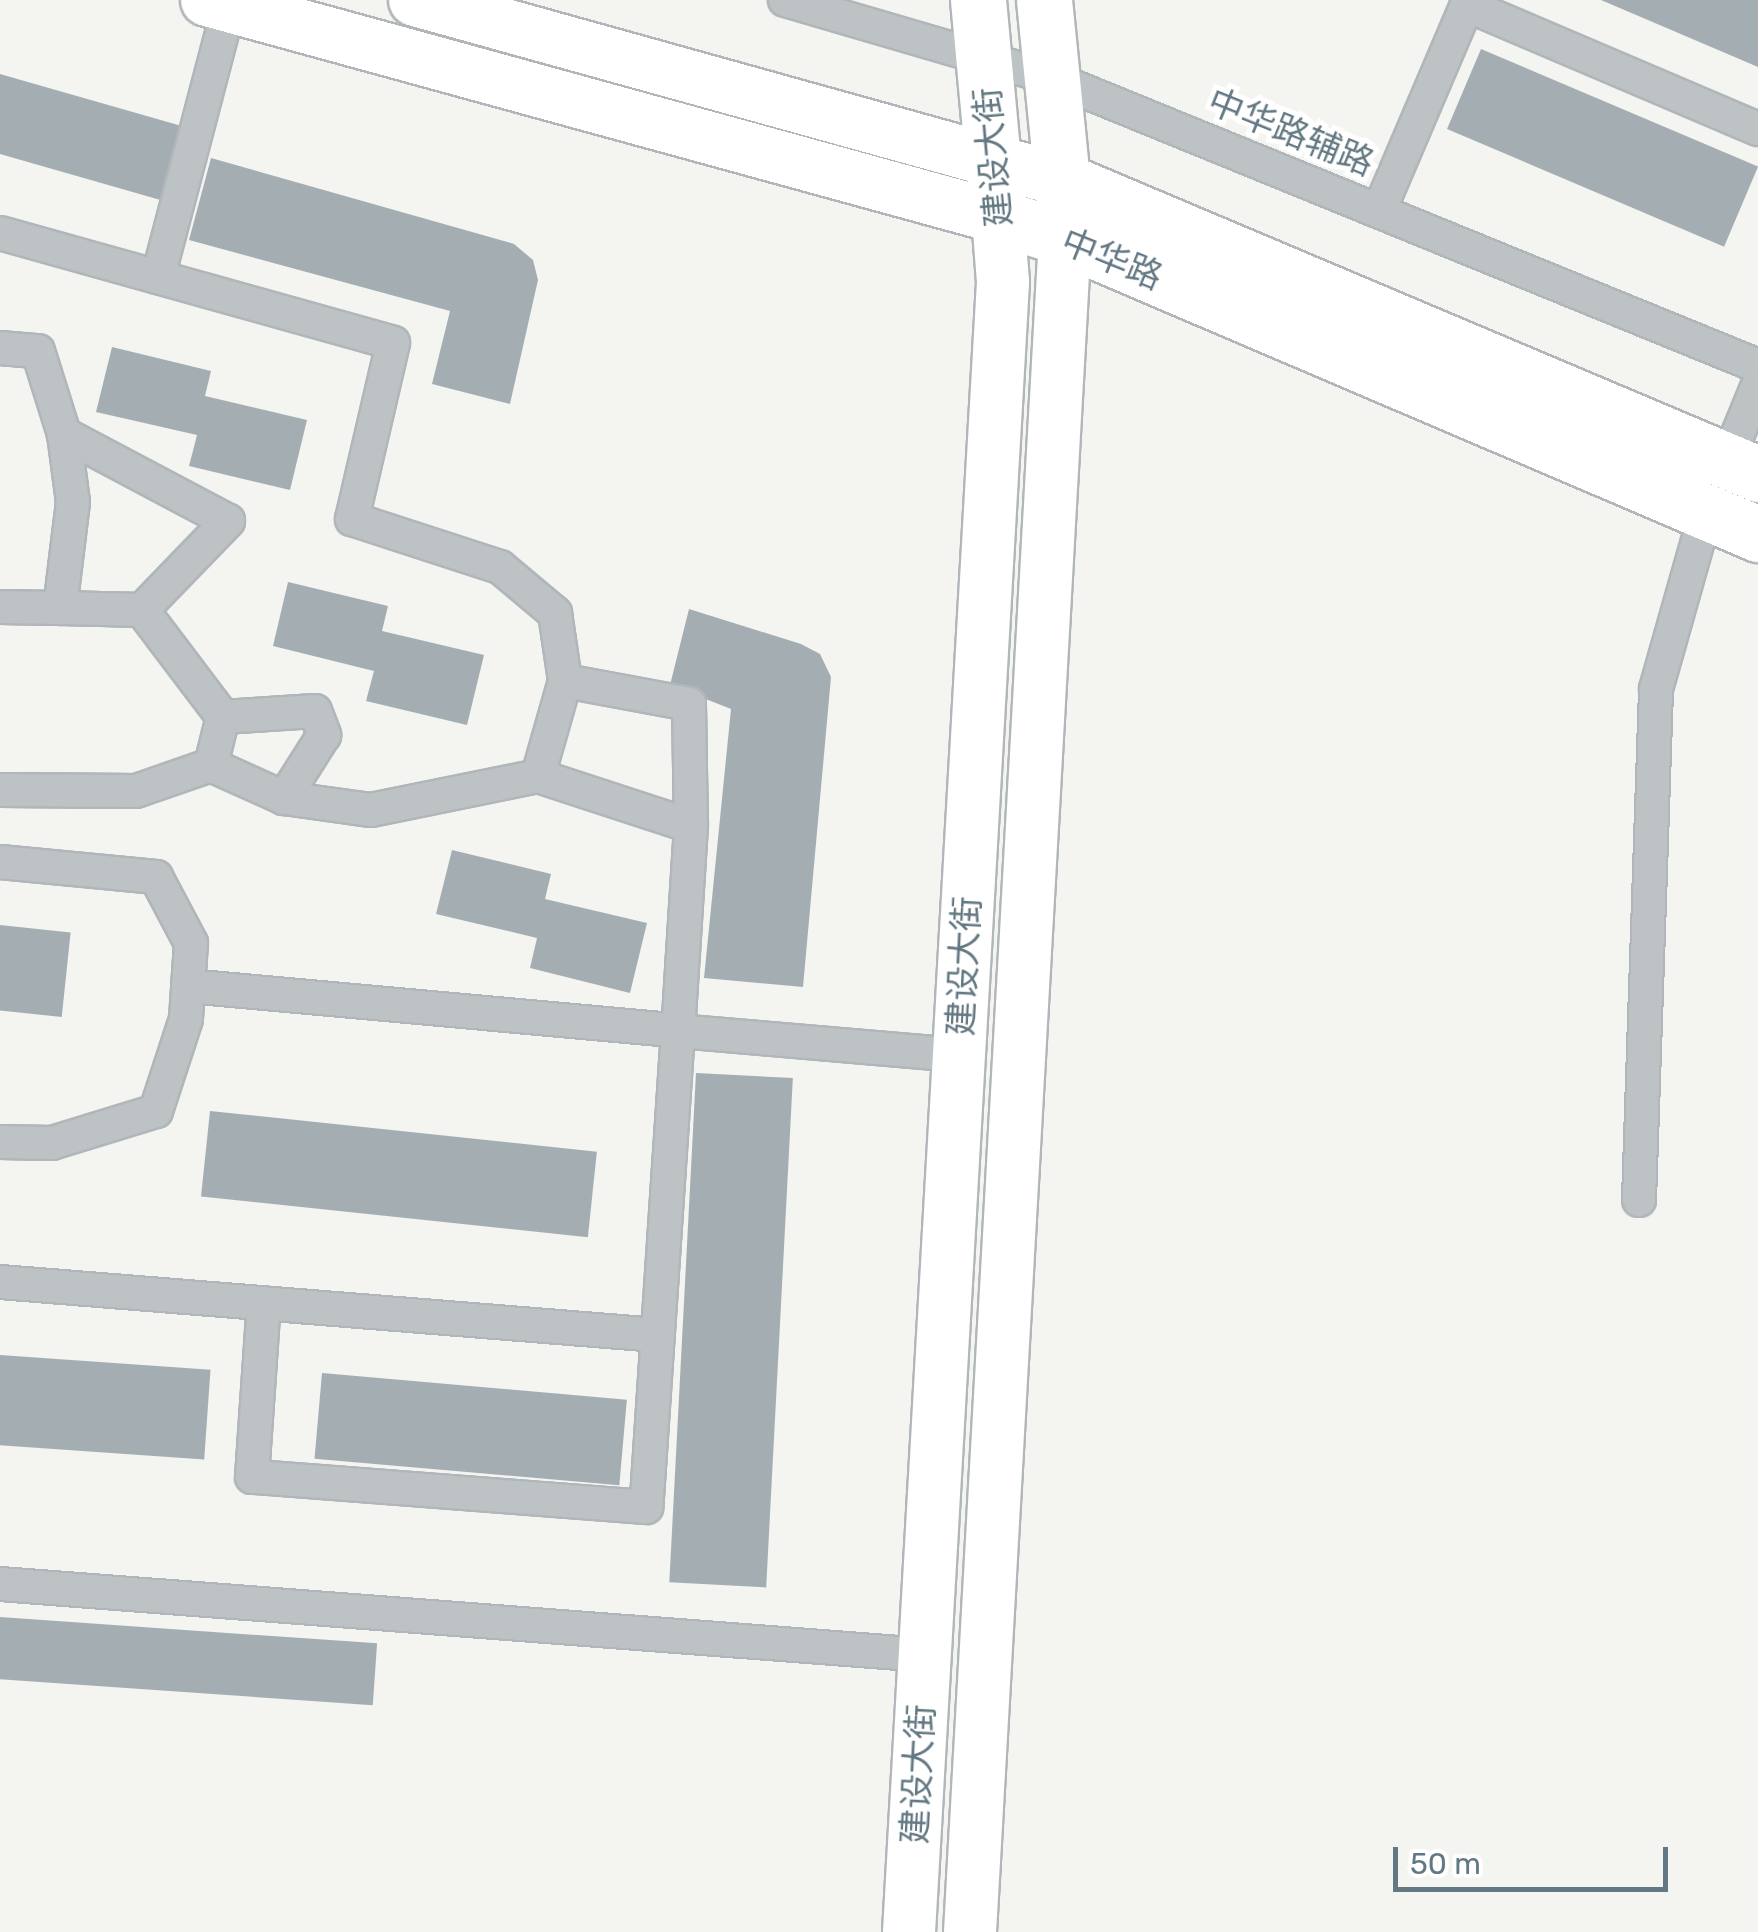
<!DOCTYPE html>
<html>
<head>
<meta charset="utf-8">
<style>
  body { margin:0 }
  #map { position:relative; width:1758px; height:1932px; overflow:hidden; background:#f4f4f0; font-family:Rubik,"Noto Sans SC",sans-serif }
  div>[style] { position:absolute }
  .building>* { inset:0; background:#a4aeb2; transform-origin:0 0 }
  .roads { filter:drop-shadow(2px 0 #b0b6b9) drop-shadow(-2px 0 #b0b6b9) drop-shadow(0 2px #b0b6b9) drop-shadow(0 -2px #b0b6b9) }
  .minor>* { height:32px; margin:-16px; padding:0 16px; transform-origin:16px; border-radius:16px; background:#bdc2c5 }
  .primary>* { height:52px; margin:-26px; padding:0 26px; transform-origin:26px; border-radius:26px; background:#fff }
  .trunk>* { height:55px; margin:-27.5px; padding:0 27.5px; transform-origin:27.5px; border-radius:27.5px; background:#fff }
  span { translate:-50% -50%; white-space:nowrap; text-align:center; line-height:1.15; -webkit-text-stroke:10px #fff; paint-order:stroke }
  .street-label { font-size:35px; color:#637882 }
  .scale { position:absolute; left:1393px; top:1847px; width:275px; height:45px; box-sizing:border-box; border:5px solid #637882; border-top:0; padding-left:12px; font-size:30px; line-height:35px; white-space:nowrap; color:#637882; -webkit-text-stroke:8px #fff; paint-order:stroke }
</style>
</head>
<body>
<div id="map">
  <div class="building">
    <i style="clip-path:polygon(1601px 0,1758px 0,1758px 67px)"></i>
    <i style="left:1481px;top:49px;width:301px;height:87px;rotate:23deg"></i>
    <i style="left:0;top:74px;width:189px;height:77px;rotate:16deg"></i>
    <i style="clip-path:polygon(211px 158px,514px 244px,533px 260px,538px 280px,510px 404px,432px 384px,450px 311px,189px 240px)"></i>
    <i style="clip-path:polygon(112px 347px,211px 371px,205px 396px,307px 420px,290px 490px,189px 466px,197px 435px,96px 412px)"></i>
    <i style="clip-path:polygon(288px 582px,388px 606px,382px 631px,484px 655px,467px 725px,366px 701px,374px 671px,273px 646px)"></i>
    <i style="clip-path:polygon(689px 609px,801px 644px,820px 654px,831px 677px,803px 987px,704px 978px,731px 709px,670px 685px)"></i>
    <i style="clip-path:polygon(452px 850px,551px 874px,545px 899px,647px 923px,630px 993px,530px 968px,537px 938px,436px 914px)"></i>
    <i style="left:0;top:925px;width:71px;height:85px;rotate:6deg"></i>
    <i style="left:696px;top:1073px;width:97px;height:510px;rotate:3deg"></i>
    <i style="left:210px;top:1111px;width:389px;height:86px;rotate:6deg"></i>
    <i style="left:0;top:1355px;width:211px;height:90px;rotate:4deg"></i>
    <i style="left:322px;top:1373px;width:306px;height:86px;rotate:5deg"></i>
    <i style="left:0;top:1617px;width:378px;height:62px;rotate:4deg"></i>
  </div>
  <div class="roads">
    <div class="minor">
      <i style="left:785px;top:0;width:278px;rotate:16.3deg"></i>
      <i style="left:1052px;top:78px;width:762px;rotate:22.19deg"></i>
      <i style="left:1379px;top:211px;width:224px;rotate:-66.9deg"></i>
      <i style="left:1467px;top:5px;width:316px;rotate:23.1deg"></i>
      <i style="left:0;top:233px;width:408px;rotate:15.6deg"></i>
      <i style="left:393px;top:343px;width:181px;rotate:103.1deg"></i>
      <i style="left:352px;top:519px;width:156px;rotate:18deg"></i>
      <i style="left:500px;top:567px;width:72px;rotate:39.9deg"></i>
      <i style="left:555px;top:613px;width:69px;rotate:81.6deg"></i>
      <i style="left:565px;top:681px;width:99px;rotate:105.9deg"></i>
      <i style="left:538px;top:776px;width:161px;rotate:18.1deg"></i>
      <i style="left:158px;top:277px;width:280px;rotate:-75.3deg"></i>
      <i style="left:0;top:348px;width:38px;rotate:5deg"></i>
      <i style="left:38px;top:351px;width:87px;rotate:72.6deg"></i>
      <i style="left:64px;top:434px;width:69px;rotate:82.5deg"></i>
      <i style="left:73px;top:502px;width:107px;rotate:97deg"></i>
      <i style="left:60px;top:608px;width:60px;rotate:-179deg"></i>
      <i style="left:60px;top:608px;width:82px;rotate:1.4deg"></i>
      <i style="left:142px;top:610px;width:124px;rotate:-46deg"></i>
      <i style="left:228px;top:521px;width:186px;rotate:-152.1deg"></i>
      <i style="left:142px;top:610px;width:134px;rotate:52.9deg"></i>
      <i style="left:223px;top:717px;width:92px;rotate:-3.7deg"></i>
      <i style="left:315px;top:711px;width:26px;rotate:69deg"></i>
      <i style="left:324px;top:735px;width:75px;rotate:122.4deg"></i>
      <i style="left:284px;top:798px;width:80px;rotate:-155.7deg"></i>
      <i style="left:211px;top:765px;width:49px;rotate:-76deg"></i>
      <i style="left:565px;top:681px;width:126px;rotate:10.5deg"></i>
      <i style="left:689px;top:704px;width:122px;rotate:89.1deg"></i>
      <i style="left:691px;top:826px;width:205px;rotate:93.6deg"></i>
      <i style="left:678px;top:1031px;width:282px;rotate:4.9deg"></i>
      <i style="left:0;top:790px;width:136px;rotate:0.4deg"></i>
      <i style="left:136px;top:791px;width:79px;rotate:-19.1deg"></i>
      <i style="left:284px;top:798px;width:88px;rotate:7.9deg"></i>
      <i style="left:371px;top:810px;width:170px;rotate:-11.5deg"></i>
      <i style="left:0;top:862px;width:157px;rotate:5.5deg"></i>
      <i style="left:156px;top:877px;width:75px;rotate:62.1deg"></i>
      <i style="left:191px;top:943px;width:76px;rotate:93.8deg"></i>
      <i style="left:186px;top:1019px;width:97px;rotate:108.1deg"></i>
      <i style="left:156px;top:1111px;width:109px;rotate:162.9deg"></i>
      <i style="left:52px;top:1143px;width:52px;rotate:-178.9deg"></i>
      <i style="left:188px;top:986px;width:492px;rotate:5.2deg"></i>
      <i style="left:678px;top:1031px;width:477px;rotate:93.8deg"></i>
      <i style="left:646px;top:1507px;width:395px;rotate:-175.6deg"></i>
      <i style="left:252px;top:1477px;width:174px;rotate:-86.1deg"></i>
      <i style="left:1639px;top:1200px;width:511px;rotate:-88.09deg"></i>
      <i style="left:1656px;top:689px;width:184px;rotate:-74.2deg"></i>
      <i style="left:1706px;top:512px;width:137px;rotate:-67.7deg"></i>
      <i style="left:0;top:1282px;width:660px;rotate:4.61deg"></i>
      <i style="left:0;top:1584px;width:928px;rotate:4.39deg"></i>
    </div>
    <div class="primary">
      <i style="left:207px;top:0;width:820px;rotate:15.34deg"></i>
      <i style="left:998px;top:217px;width:65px;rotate:85.6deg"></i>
      <i style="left:1003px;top:282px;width:1653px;rotate:93.26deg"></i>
      <i style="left:415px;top:0;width:672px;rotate:15.55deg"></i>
      <i style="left:1062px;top:180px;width:58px;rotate:87deg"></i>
      <i style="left:1065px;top:238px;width:1697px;rotate:93.21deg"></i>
    </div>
    <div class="trunk">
      <i style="left:978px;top:0;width:218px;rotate:84.7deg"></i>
      <i style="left:998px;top:217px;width:70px;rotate:17.4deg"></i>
      <i style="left:1065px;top:238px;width:754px;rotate:23.13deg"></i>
      <i style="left:1044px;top:0;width:181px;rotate:84.3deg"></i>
      <i style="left:1062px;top:180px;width:756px;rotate:22.9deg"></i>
    </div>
  </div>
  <div class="street-label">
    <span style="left:1291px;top:132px;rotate:22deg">中华路辅路</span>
    <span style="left:993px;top:157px;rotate:-95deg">建设大街</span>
    <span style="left:1112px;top:259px;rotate:22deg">中华路</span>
    <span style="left:964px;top:966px;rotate:-87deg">建设大街</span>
    <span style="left:918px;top:1774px;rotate:-87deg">建设大街</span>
  </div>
  <div class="scale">50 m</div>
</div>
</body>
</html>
